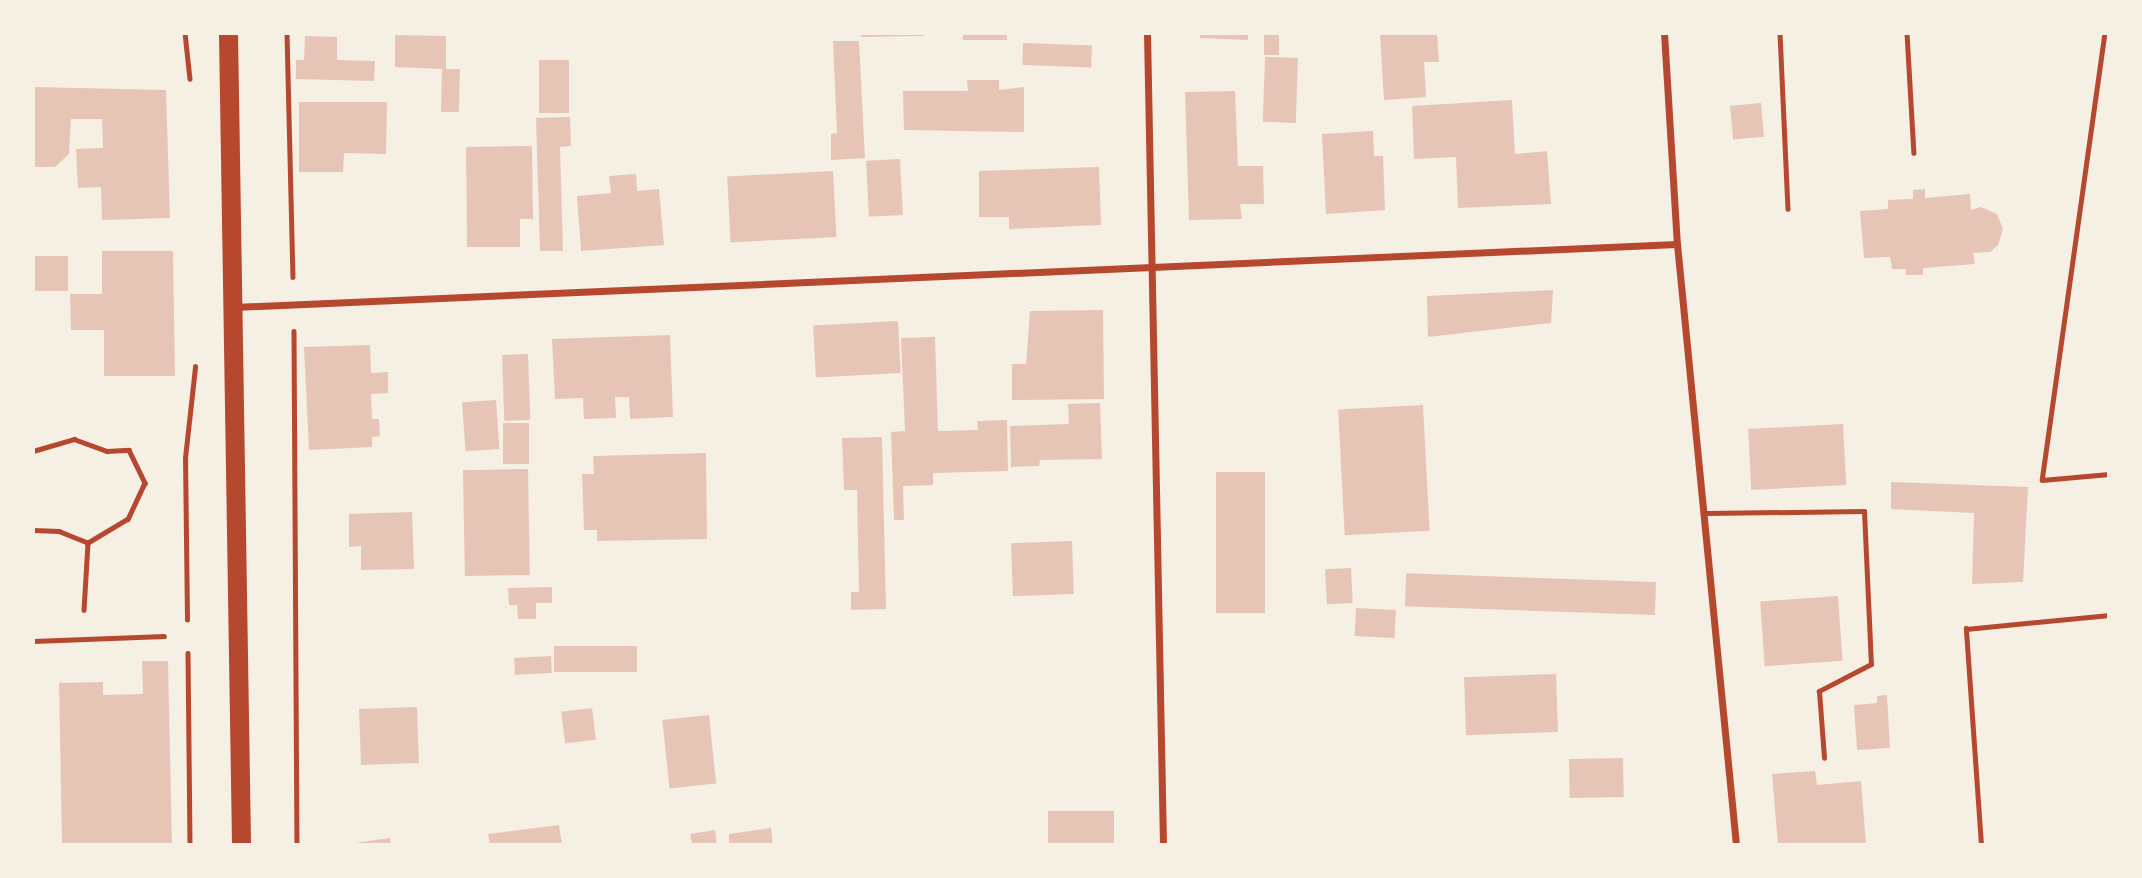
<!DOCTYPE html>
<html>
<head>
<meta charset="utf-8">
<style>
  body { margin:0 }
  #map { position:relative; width:2142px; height:878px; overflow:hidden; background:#f6efe4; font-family:"Golos Text",sans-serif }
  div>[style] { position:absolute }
  .building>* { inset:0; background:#e6c5b7; transform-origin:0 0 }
  .path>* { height:4.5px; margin:-2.25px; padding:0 2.25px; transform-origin:2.25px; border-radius:2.25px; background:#b5482f }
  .service>* { height:5px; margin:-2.5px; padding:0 2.5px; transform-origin:2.5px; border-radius:2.5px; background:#b5482f }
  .minor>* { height:7px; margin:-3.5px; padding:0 3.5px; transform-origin:3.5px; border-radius:3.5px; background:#b5482f }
  .trunk>* { height:19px; margin:-9.5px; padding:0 9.5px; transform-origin:9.5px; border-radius:9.5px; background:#b5482f }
  span { translate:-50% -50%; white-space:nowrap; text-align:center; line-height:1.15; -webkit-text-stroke:5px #f6efe4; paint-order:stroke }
  .frame { position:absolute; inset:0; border:35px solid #f6efe4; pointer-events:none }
</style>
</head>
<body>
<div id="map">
  <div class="building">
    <i style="clip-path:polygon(861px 33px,924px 33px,924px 36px,861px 37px)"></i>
    <i style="left:963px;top:33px;width:44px;height:7px"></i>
    <i style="clip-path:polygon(1200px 33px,1248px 33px,1248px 40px,1200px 38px)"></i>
    <i style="left:1264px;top:33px;width:15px;height:22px"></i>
    <i style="clip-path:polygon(1403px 33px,1437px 33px,1439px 62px,1424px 62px,1426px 97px,1384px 100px,1380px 35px)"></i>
    <i style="clip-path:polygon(395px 35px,446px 36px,446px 69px,460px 69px,459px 112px,441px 112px,442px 69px,395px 67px)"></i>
    <i style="clip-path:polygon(305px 36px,337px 37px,337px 60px,375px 61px,374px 81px,296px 79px,296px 60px,304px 60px)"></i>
    <i style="clip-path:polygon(833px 41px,859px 41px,865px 158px,831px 160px,831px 134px,837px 133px)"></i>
    <i style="left:1023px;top:43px;width:69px;height:22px;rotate:2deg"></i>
    <i style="left:1298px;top:58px;width:65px;height:33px;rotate:92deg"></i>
    <i style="left:539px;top:60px;width:30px;height:53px"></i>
    <i style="clip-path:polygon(967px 80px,999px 80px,999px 90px,1024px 87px,1024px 132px,904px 130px,903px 91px,968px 91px)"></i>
    <i style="clip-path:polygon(33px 87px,166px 90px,170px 218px,102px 220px,101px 187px,78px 188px,76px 149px,103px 148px,102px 119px,71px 119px,69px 154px,55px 167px,33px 167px)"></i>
    <i style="clip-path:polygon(1235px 91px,1238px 166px,1263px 166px,1264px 204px,1240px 204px,1242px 219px,1189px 220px,1185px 92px)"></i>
    <i style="clip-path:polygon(1512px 100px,1515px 154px,1547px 151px,1551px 204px,1458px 208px,1456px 157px,1414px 159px,1412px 106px)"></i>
    <i style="clip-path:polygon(299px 102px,387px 102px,386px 154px,344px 153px,343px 172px,299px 172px)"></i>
    <i style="left:1761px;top:103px;width:34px;height:31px;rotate:85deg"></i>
    <i style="clip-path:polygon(570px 117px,571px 146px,560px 147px,563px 251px,540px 251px,536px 118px)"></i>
    <i style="clip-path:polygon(1373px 131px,1374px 156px,1383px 156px,1385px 210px,1326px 214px,1322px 134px)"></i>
    <i style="clip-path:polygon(532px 146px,533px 219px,520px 219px,520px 247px,467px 247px,466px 147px)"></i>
    <i style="left:900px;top:159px;width:56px;height:34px;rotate:87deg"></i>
    <i style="clip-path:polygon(1099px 167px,1101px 225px,1009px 229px,1009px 217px,979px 217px,979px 171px)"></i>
    <i style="left:833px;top:171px;width:66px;height:106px;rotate:87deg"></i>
    <i style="clip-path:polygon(636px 174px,637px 191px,659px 189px,664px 245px,581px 251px,577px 196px,611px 193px,609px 176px)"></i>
    <i style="clip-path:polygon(1925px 189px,1925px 198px,1970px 194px,1971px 210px,1981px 207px,1997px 214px,2003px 229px,1998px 245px,1990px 252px,1973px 253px,1975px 264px,1923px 268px,1923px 275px,1906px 275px,1906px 269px,1892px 269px,1890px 257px,1864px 258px,1860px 211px,1888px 209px,1888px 200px,1913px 199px,1913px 190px)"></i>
    <i style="clip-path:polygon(102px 251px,173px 251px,175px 376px,104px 376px,104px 330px,71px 330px,70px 294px,102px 294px)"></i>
    <i style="left:33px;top:256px;width:35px;height:35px"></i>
    <i style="clip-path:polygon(1553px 290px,1551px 323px,1428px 337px,1427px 296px)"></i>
    <i style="clip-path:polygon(1103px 310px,1104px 399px,1012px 400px,1012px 364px,1026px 364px,1030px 311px)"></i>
    <i style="left:898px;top:321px;width:52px;height:85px;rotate:87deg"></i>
    <i style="clip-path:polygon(670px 335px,673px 417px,630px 419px,629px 397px,615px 397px,616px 418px,584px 419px,583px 398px,555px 399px,552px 339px)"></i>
    <i style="clip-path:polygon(935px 337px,938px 431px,978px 430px,977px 421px,1007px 420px,1008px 471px,933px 473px,933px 485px,903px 486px,904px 520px,894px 520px,891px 432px,905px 431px,901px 338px)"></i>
    <i style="clip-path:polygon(370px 345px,371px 373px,388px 372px,388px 393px,371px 394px,372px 419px,379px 419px,380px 436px,372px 437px,372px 447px,309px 450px,304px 347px)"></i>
    <i style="left:528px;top:354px;width:66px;height:26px;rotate:88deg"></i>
    <i style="left:496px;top:400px;width:49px;height:34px;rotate:86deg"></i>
    <i style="clip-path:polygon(1100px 403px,1102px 459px,1040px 460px,1039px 466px,1011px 467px,1010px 426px,1069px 424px,1068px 404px)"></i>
    <i style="left:1423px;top:405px;width:126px;height:85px;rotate:87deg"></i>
    <i style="left:503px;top:423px;width:26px;height:41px"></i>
    <i style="left:1843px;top:424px;width:61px;height:95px;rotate:87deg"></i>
    <i style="clip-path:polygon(882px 437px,886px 609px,851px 610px,851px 592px,859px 592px,857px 490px,844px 490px,842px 438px)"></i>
    <i style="clip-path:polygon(706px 453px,707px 539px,597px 541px,597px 530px,584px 530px,582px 474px,594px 474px,593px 456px)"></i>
    <i style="left:528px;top:469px;width:106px;height:65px;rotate:89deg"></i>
    <i style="left:1216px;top:472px;width:49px;height:141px"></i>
    <i style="clip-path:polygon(1891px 482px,2028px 487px,2023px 582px,1972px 584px,1974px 513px,1891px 509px)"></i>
    <i style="clip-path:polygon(412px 512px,414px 569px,361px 570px,361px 546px,349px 547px,349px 514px)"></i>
    <i style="left:1072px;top:541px;width:53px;height:61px;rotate:88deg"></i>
    <i style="left:1351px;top:568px;width:35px;height:26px;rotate:87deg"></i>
    <i style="left:1656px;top:582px;width:33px;height:250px;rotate:92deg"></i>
    <i style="clip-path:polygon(552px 587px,552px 603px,536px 603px,536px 619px,518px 619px,517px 605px,509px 605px,508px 588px)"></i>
    <i style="left:1838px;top:596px;width:65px;height:78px;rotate:86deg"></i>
    <i style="left:1356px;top:608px;width:40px;height:28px;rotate:3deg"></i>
    <i style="left:637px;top:646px;width:26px;height:83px;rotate:90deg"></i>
    <i style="left:551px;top:656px;width:17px;height:37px;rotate:87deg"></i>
    <i style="clip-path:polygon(142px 661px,168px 661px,172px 845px,62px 845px,59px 683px,103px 682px,103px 695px,143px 694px)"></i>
    <i style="left:1556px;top:674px;width:58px;height:92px;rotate:88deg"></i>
    <i style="clip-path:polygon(1887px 695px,1890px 748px,1857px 750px,1854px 705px,1877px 703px,1877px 696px)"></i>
    <i style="left:417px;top:707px;width:56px;height:58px;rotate:88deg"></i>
    <i style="left:592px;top:708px;width:32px;height:31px;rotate:83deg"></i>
    <i style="left:709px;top:715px;width:69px;height:47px;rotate:84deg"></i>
    <i style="left:1623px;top:758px;width:39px;height:54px;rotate:89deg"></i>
    <i style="clip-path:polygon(1815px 771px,1817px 785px,1861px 781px,1866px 845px,1778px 845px,1772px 774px)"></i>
    <i style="left:1114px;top:811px;width:34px;height:66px;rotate:90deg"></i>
    <i style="clip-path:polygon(559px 825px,562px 845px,490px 845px,488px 834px)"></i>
    <i style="clip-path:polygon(771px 828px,773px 845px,729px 845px,729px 834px)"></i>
    <i style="clip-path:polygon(715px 830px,717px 845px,692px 845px,690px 834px)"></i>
    <i style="clip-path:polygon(390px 838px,391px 845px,355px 845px,355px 843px)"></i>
  </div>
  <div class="path">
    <i style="left:185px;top:33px;width:46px;rotate:83.8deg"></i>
    <i style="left:287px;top:33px;width:244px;rotate:88.6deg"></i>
    <i style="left:1780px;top:33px;width:176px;rotate:87.4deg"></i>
    <i style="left:1907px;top:33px;width:120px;rotate:86.7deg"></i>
    <i style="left:2105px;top:33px;width:451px;rotate:98deg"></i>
    <i style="left:2042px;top:480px;width:67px;rotate:-5.1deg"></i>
    <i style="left:294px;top:331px;width:514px;rotate:89.67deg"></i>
    <i style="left:33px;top:451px;width:43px;rotate:-16.3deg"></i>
    <i style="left:74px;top:439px;width:35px;rotate:20deg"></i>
    <i style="left:107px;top:451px;width:22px;rotate:-3deg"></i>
    <i style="left:129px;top:450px;width:37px;rotate:64deg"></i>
    <i style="left:145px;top:483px;width:40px;rotate:115deg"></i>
    <i style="left:128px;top:519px;width:47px;rotate:149deg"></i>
    <i style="left:88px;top:543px;width:67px;rotate:93.4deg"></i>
    <i style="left:33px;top:530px;width:26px;rotate:2deg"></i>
    <i style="left:59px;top:531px;width:31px;rotate:22deg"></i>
    <i style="left:187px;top:620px;width:162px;rotate:-90.7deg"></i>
    <i style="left:185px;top:458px;width:92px;rotate:-83.7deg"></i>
    <i style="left:188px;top:653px;width:192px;rotate:89.4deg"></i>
    <i style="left:1981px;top:845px;width:217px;rotate:-94deg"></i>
    <i style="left:1966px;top:629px;width:144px;rotate:-5.6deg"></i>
  </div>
  <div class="service">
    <i style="left:1706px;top:513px;width:158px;rotate:-0.7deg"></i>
    <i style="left:1864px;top:511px;width:153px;rotate:87.4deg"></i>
    <i style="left:1871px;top:664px;width:59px;rotate:152.6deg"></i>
    <i style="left:1819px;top:691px;width:67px;rotate:85.7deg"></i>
    <i style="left:33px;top:641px;width:131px;rotate:-2.2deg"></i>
  </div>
  <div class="minor">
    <i style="left:1147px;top:33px;width:812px;rotate:88.87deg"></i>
    <i style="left:1664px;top:33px;width:211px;rotate:86.5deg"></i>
    <i style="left:1677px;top:244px;width:604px;rotate:84.39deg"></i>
    <i style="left:234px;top:307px;width:1444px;rotate:-2.5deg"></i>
  </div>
  <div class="trunk">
    <i style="left:228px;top:33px;width:812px;rotate:89.08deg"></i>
  </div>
  <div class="frame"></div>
</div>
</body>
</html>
